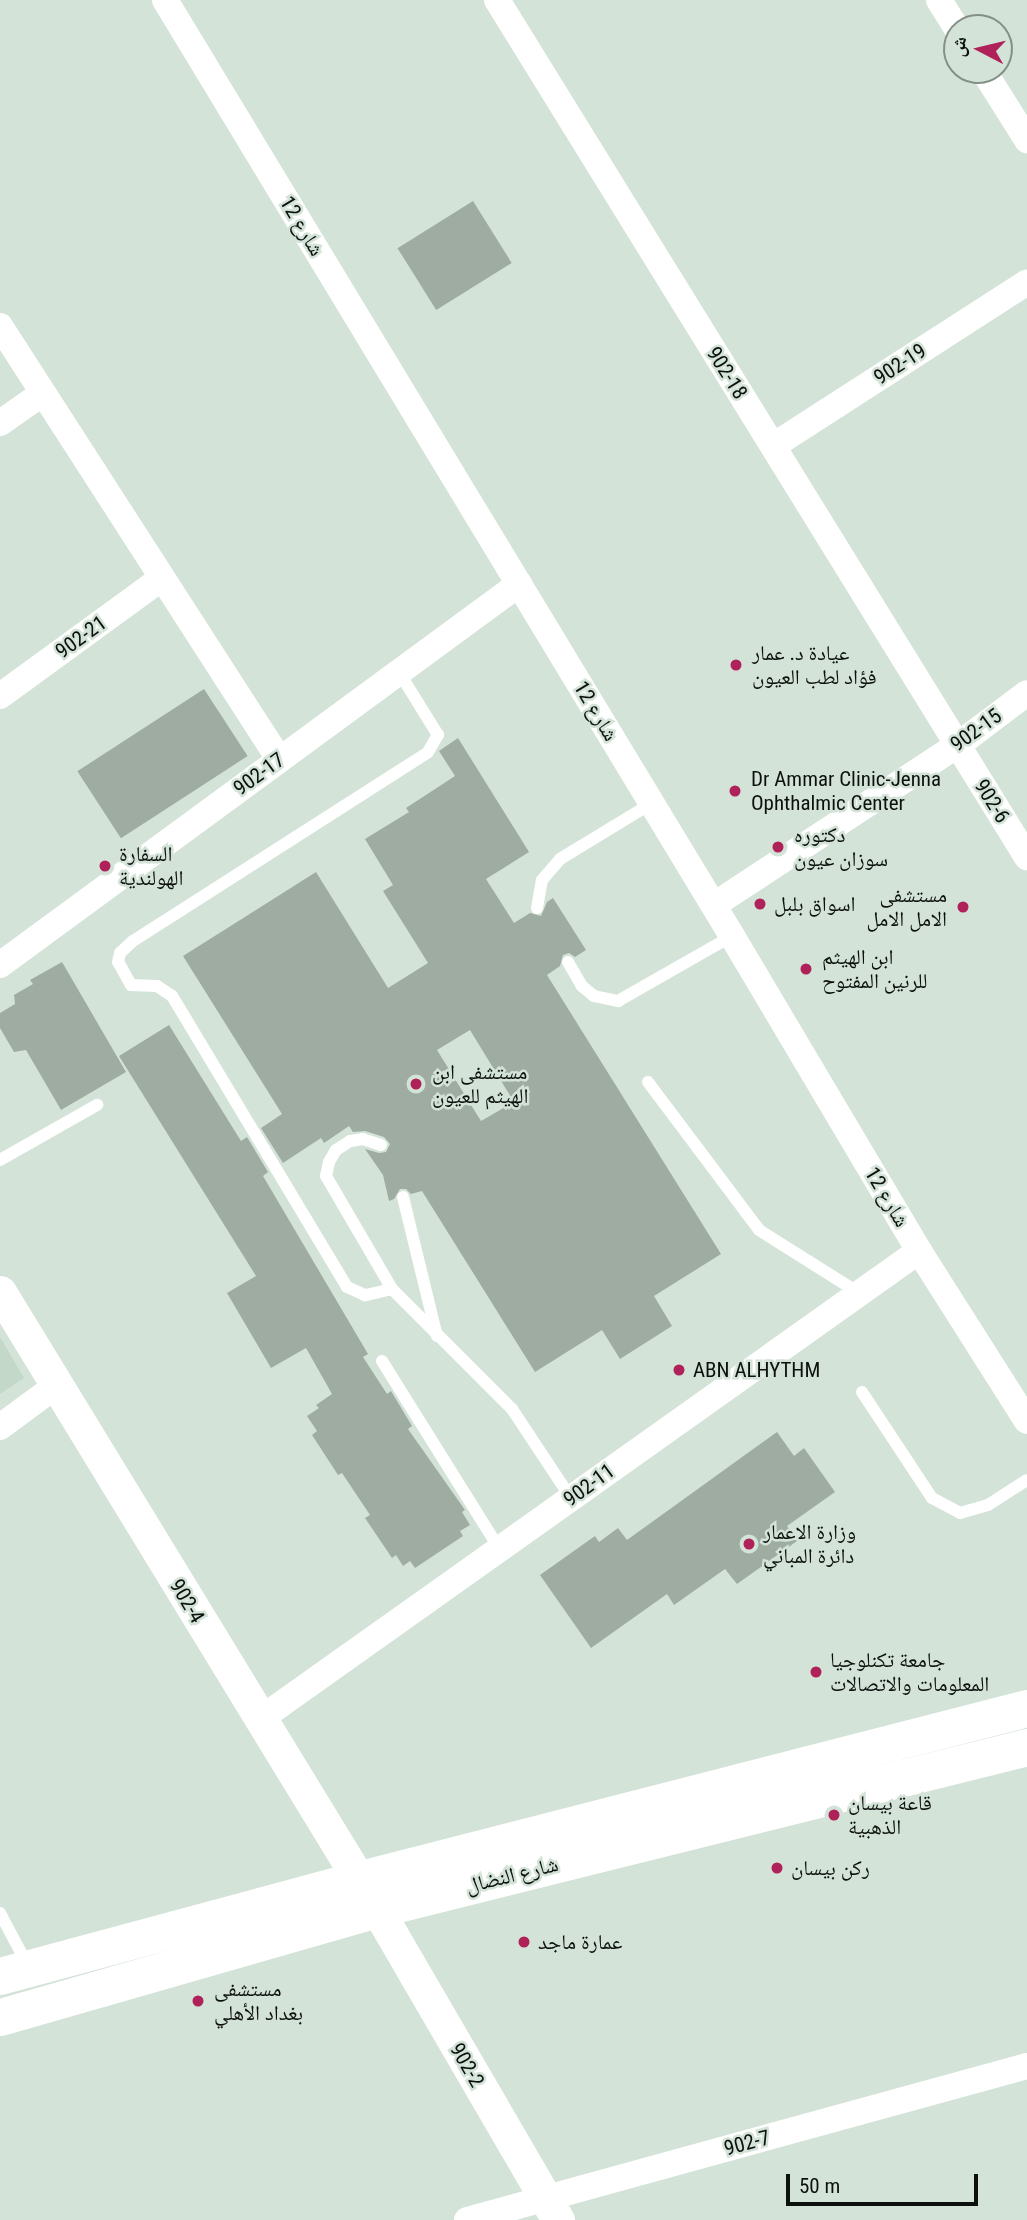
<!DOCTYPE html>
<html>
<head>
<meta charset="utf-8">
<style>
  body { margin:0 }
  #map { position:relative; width:1027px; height:2220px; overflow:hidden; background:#d4e3d8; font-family:"Roboto Condensed","Noto Naskh Arabic",sans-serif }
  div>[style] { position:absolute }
  .built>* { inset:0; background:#c3d8c8 }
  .building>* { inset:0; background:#9eaca1; transform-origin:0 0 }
  .service>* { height:12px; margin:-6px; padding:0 6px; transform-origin:6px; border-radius:6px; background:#fff }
  .minor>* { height:26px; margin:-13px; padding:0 13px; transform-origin:13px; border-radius:13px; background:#fff }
  .tertiary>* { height:33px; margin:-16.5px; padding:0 16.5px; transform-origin:16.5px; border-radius:16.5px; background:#fff }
  .secondary>* { height:37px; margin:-18.5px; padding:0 18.5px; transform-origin:18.5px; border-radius:18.5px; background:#fff }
  .dots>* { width:19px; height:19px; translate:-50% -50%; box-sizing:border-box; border:4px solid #d4e3d8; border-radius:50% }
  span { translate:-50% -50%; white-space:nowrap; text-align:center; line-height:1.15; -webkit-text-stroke:5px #d4e3d8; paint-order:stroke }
  .street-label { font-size:21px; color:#0c110e }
  .poi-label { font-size:21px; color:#0c110e }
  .left { translate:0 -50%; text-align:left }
  .right { translate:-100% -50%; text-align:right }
  .north { position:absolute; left:943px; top:14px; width:70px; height:70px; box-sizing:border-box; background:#d4e3d8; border:2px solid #848f87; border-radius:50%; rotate:277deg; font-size:19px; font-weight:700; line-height:28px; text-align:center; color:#0c110e }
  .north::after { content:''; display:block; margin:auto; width:24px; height:32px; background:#af2159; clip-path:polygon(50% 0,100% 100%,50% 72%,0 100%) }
  .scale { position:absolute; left:786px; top:2174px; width:192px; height:32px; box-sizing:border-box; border:4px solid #0c110e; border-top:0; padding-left:9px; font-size:21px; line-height:24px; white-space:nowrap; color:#0c110e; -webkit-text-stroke:5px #d4e3d8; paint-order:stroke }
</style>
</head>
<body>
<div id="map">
  <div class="built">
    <i style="clip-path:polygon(0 1337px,24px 1378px,0 1394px)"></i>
  </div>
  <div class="building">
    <i style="left:473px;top:201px;width:73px;height:89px;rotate:58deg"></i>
    <i style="left:204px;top:689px;width:80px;height:151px;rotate:57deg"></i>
    <i style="clip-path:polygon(evenodd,458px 738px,529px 852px,486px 879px,514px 923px,530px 913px,541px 916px,547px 902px,553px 898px,586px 950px,575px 957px,569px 953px,563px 955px,560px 966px,547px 975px,721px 1254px,654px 1296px,672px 1326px,620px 1359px,602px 1330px,535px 1372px,422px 1191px,411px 1194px,406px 1189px,400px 1189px,394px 1199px,389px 1201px,383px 1175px,365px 1149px,379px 1153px,386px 1152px,390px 1144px,384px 1137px,365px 1131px,353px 1132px,349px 1126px,324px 1143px,321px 1138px,283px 1163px,261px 1128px,282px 1114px,183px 956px,316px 872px,388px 988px,428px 963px,383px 891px,393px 885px,365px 839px,409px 812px,406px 808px,455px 776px,439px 751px,458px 738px,470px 1030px,514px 1102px,481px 1121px,437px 1050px,470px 1030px)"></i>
    <i style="clip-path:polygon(62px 962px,126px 1072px,61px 1110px,26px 1050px,14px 1052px,0 1028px,0 1013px,15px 1004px,14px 995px,33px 984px,30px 980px)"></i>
    <i style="clip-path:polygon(169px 1025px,241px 1141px,247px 1137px,268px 1172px,263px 1176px,368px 1354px,363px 1357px,387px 1394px,391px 1391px,412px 1426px,408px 1429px,465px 1510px,462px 1512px,470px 1525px,460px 1531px,463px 1536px,415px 1568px,410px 1561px,403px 1566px,396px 1555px,392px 1558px,365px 1518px,370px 1515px,342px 1473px,338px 1475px,312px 1435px,317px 1431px,307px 1416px,319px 1408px,316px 1405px,332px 1394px,306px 1348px,271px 1368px,227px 1293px,256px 1276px,119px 1056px)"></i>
    <i style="clip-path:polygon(777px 1432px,794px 1456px,804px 1448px,835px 1492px,787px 1526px,797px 1541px,737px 1584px,725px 1569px,674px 1605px,667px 1594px,591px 1648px,540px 1575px,595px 1536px,599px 1542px,618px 1528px,627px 1540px)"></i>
  </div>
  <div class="service">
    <i style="left:537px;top:908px;width:28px;rotate:-80deg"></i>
    <i style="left:542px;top:880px;width:28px;rotate:-49deg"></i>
    <i style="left:560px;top:859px;width:108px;rotate:-31.3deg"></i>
    <i style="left:568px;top:962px;width:28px;rotate:60deg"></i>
    <i style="left:582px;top:986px;width:16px;rotate:40deg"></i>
    <i style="left:594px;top:996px;width:25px;rotate:12deg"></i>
    <i style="left:618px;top:1001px;width:131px;rotate:-29.7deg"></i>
    <i style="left:648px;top:1082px;width:185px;rotate:53.1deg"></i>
    <i style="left:759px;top:1230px;width:118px;rotate:32.2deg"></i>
    <i style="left:381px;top:1145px;width:19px;rotate:-162deg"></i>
    <i style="left:363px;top:1139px;width:13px;rotate:171deg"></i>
    <i style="left:350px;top:1141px;width:17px;rotate:147deg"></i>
    <i style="left:336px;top:1150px;width:14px;rotate:120deg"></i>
    <i style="left:329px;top:1162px;width:14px;rotate:102deg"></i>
    <i style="left:326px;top:1176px;width:131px;rotate:59.7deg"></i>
    <i style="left:392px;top:1289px;width:170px;rotate:45deg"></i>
    <i style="left:512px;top:1409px;width:107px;rotate:56.5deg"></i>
    <i style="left:0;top:1160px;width:112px;rotate:-29.6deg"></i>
    <i style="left:403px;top:1197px;width:143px;rotate:76.3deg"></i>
    <i style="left:392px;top:1289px;width:28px;rotate:167deg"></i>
    <i style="left:365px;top:1295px;width:20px;rotate:-156deg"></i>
    <i style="left:347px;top:1287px;width:340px;rotate:-121deg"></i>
    <i style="left:172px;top:996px;width:18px;rotate:-146deg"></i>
    <i style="left:157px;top:986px;width:26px;rotate:-178deg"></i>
    <i style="left:131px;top:985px;width:26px;rotate:-119deg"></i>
    <i style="left:118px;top:962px;width:9px;rotate:-77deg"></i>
    <i style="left:120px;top:953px;width:18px;rotate:-43deg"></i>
    <i style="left:133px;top:941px;width:350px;rotate:-32.6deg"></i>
    <i style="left:428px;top:752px;width:20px;rotate:-60deg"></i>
    <i style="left:438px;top:735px;width:74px;rotate:-121.8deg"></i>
    <i style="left:382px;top:1361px;width:223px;rotate:58deg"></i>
    <i style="left:862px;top:1392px;width:127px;rotate:56.6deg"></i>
    <i style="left:932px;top:1498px;width:32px;rotate:28deg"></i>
    <i style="left:960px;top:1513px;width:29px;rotate:-16deg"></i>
    <i style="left:988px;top:1505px;width:46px;rotate:-32.7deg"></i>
    <i style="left:0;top:1913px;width:58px;rotate:62.1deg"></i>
  </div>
  <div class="minor">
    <i style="left:165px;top:0;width:1094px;rotate:58.79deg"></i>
    <i style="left:732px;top:936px;width:366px;rotate:59.3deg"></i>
    <i style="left:919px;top:1251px;width:201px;rotate:57.6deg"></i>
    <i style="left:497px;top:0;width:1008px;rotate:58.27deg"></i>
    <i style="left:939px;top:0;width:34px;rotate:58deg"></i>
    <i style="left:983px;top:70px;width:83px;rotate:57.8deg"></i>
    <i style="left:0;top:326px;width:515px;rotate:57.2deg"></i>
    <i style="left:0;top:423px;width:52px;rotate:-34.9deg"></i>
    <i style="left:773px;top:446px;width:302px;rotate:-32.8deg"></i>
    <i style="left:0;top:696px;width:200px;rotate:-36.1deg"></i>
    <i style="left:714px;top:905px;width:292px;rotate:-33.3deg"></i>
    <i style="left:958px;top:745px;width:86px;rotate:-37deg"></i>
    <i style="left:0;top:965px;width:644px;rotate:-36.28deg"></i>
    <i style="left:0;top:1427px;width:71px;rotate:-36.4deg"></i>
    <i style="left:259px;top:1720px;width:810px;rotate:-35.4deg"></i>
    <i style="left:467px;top:2220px;width:581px;rotate:-15.38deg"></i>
  </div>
  <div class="tertiary">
    <i style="left:0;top:1292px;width:723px;rotate:58.57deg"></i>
    <i style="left:377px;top:1909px;width:360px;rotate:59.8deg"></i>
  </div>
  <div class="secondary">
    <i style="left:0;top:1976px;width:370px;rotate:-15.1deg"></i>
    <i style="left:357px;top:1880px;width:692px;rotate:-14.4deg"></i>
    <i style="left:0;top:2017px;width:392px;rotate:-16deg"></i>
    <i style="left:377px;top:1909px;width:670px;rotate:-13.99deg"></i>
  </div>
  <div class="dots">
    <i style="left:736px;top:665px;background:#af2159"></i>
    <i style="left:735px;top:791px;background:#af2159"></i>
    <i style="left:778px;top:847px;background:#af2159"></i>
    <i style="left:105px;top:866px;background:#af2159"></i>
    <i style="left:760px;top:904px;background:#af2159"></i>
    <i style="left:963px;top:907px;background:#af2159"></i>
    <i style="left:806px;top:969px;background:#af2159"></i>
    <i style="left:416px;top:1084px;background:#af2159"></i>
    <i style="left:679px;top:1370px;background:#af2159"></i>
    <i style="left:749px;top:1544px;background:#af2159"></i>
    <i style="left:816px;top:1672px;background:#af2159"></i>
    <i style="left:834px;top:1815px;background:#af2159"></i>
    <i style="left:777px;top:1868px;background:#af2159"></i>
    <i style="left:524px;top:1942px;background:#af2159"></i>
    <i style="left:198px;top:2001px;background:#af2159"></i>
  </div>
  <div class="street-label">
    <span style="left:302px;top:226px;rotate:59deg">شارع 12</span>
    <span style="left:900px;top:364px;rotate:-33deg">902-19</span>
    <span style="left:727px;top:373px;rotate:58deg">902-18</span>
    <span style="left:81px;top:637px;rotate:-36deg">902-21</span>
    <span style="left:596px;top:711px;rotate:59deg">شارع 12</span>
    <span style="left:976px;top:730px;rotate:-36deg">902-15</span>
    <span style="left:259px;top:774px;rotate:-36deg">902-17</span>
    <span style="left:992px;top:801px;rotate:58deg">902-6</span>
    <span style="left:887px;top:1197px;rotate:59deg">شارع 12</span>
    <span style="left:589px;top:1485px;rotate:-36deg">902-11</span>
    <span style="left:187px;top:1601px;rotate:59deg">902-4</span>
    <span style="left:512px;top:1875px;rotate:-14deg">شارع النضال</span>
    <span style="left:467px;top:2065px;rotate:60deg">902-2</span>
    <span style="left:747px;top:2143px;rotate:-15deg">902-7</span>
  </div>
  <div class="poi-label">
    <span class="left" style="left:752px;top:665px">عيادة د. عمار<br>فؤاد لطب العيون</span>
    <span class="left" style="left:751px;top:791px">Dr Ammar Clinic-Jenna<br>Ophthalmic Center</span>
    <span class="left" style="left:794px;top:847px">دكتوره<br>سوزان عيون</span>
    <span class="left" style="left:119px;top:866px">السفارة<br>الهولندية</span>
    <span class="right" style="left:947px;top:907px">مستشفى<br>الامل الامل</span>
    <span class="left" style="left:774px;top:904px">اسواق بلبل</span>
    <span class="left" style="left:822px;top:969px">ابن الهيثم<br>للرنين المفتوح</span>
    <span class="left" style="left:432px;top:1084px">مستشفى ابن<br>الهيثم للعيون</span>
    <span class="left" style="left:693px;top:1370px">ABN ALHYTHM</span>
    <span class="left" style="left:763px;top:1544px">وزارة الاعمار<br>دائرة المباني</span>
    <span class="left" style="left:830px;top:1672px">جامعة تكنلوجيا<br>المعلومات والاتصالات</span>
    <span class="left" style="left:848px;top:1815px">قاعة بيسان<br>الذهبية</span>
    <span class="left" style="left:791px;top:1868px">ركن بيسان</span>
    <span class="left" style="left:538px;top:1942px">عمارة ماجد</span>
    <span class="left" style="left:214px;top:2001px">مستشفى<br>بغداد الأهلي</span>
  </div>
  <div class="north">ش</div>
  <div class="scale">50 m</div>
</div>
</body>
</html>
